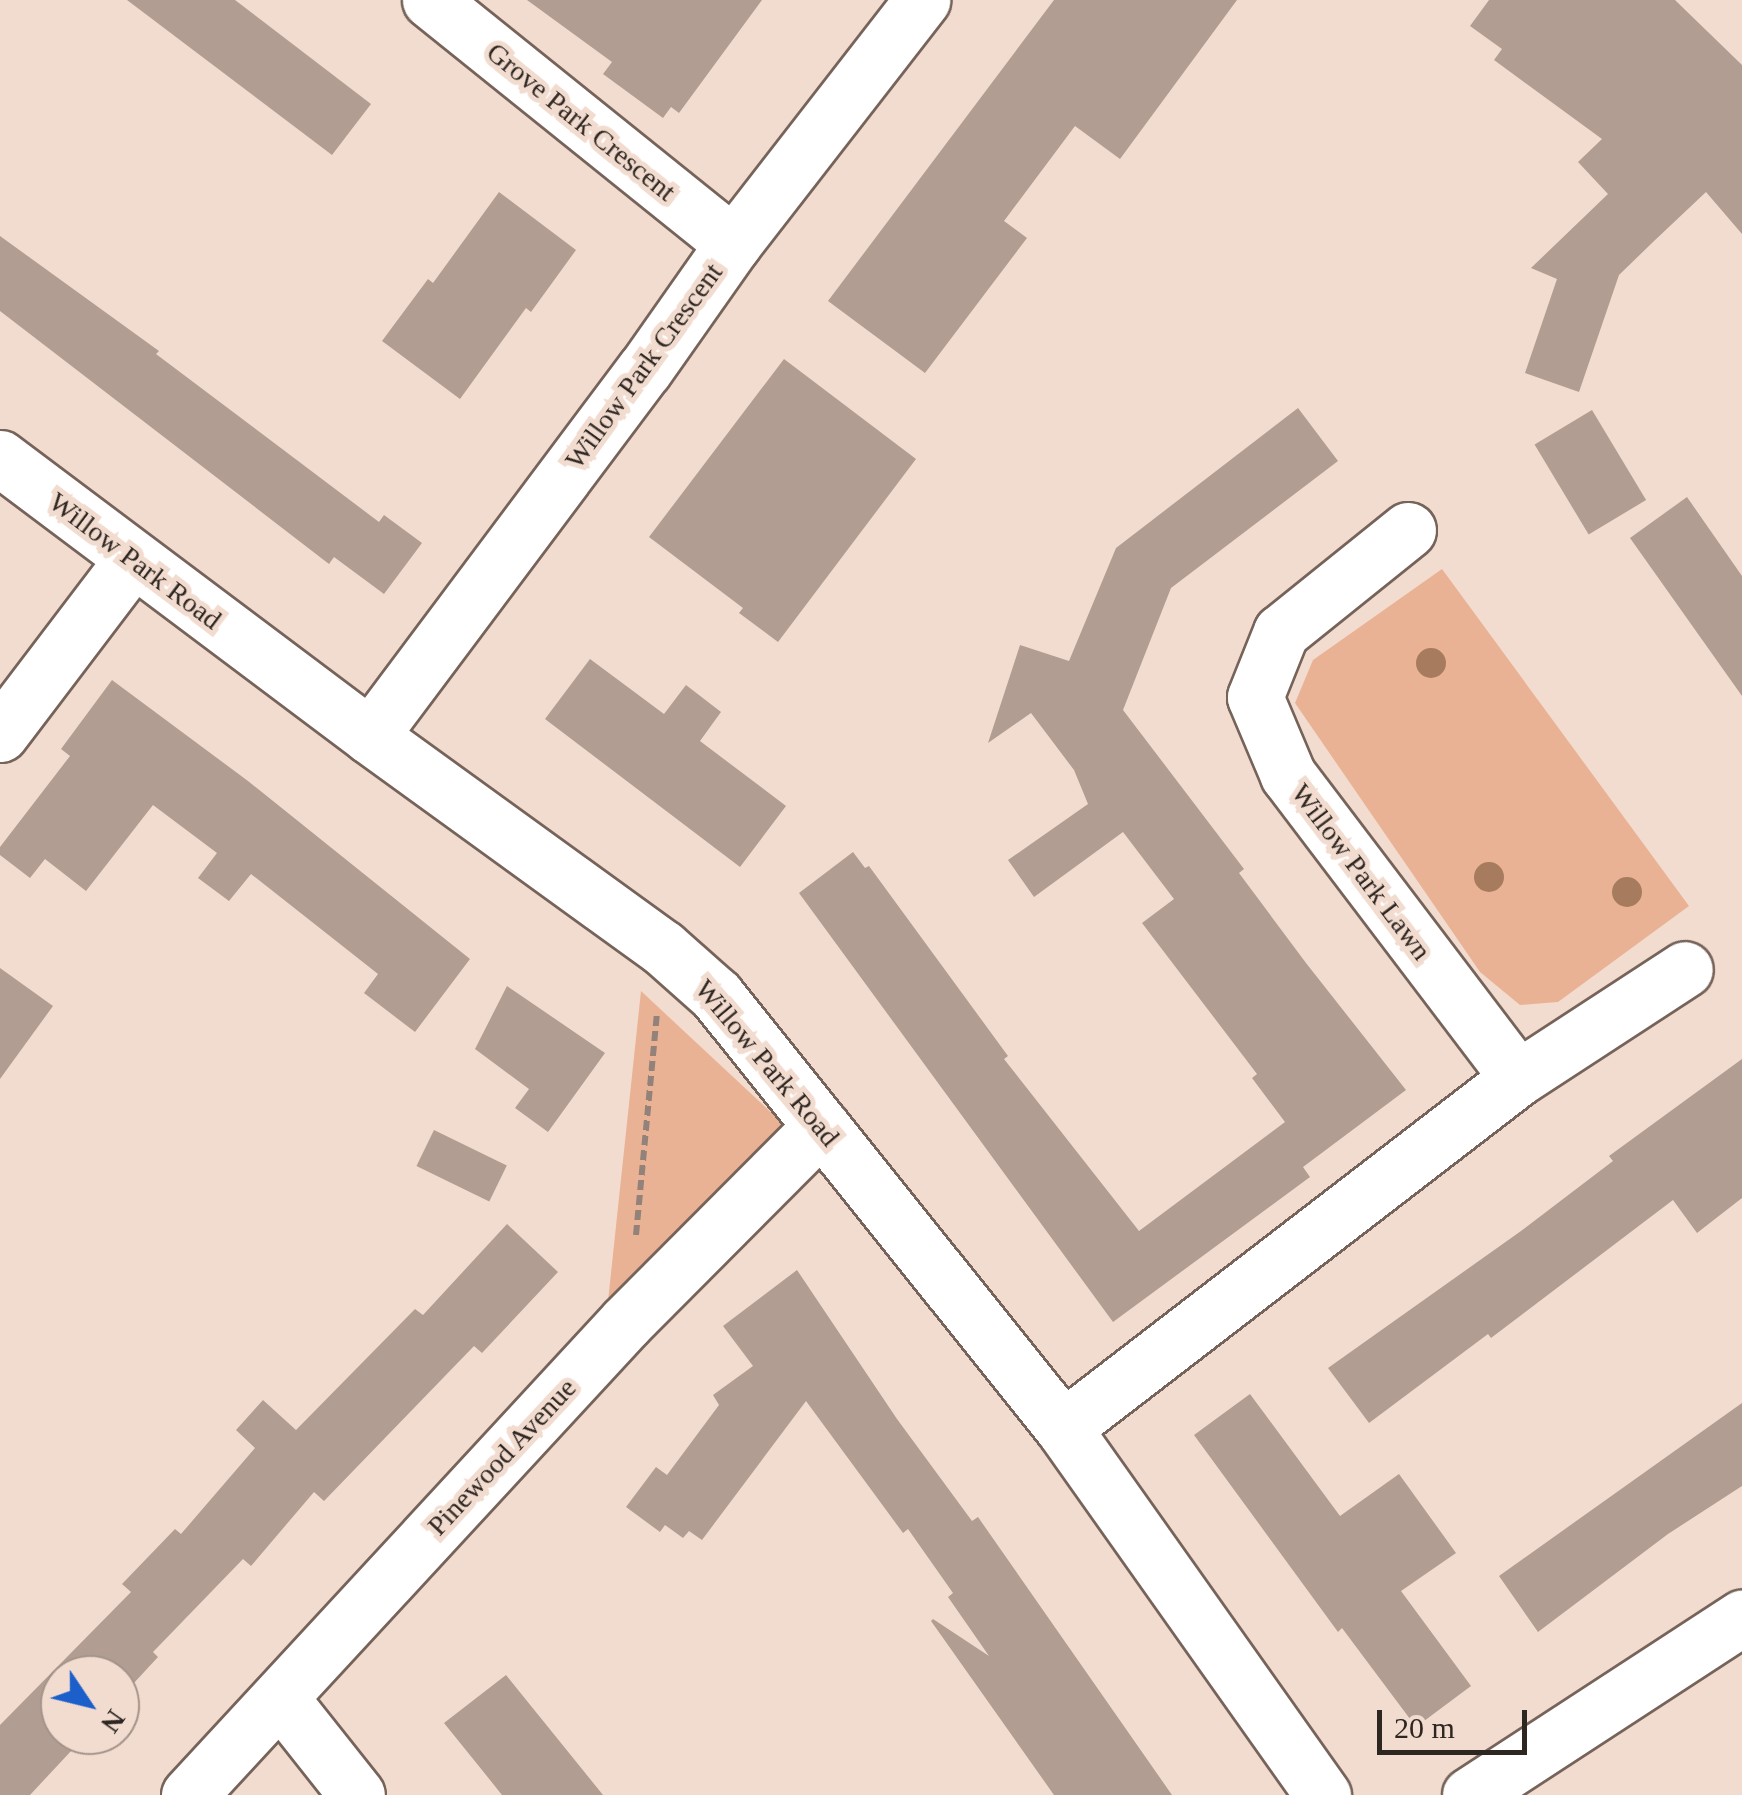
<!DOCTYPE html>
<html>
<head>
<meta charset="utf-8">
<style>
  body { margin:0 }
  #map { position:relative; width:1742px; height:1795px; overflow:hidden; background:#f2dcd0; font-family:Georgia,serif }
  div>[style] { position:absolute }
  .green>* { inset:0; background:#eab294 }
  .building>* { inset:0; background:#b29d92; transform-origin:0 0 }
  .path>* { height:6px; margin-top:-3px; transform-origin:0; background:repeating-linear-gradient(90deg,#92827a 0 10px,transparent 0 15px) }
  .roads { filter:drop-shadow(2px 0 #766359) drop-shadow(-2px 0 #766359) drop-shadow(0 2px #766359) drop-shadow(0 -2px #766359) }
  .street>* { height:55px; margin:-27.5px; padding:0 27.5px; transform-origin:27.5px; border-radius:27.5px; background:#fff }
  .trees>* { width:30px; height:30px; margin:-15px; border-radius:50%; background:#a77b5e }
  span { translate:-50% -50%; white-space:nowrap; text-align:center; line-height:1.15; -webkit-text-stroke:10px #f2dcd0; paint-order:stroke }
  .street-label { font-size:28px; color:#2e2621 }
  .north { position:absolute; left:40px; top:1655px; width:100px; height:100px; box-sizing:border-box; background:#f2dcd0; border:2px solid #a4938a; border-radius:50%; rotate:125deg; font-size:28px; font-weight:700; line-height:40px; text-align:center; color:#2e2621 }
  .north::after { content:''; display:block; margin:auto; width:35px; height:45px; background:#1c5fcb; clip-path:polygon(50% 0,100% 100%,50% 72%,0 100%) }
  .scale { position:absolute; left:1377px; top:1710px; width:150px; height:45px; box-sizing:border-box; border:5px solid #2e2621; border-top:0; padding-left:12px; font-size:30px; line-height:35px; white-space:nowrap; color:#2e2621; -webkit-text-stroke:8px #f2dcd0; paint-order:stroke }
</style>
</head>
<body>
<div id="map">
  <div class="green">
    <i style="clip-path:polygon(1442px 569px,1689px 906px,1558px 1002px,1520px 1005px,1480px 972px,1295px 703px,1313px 660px)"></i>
    <i style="clip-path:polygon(641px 991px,792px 1132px,606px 1320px)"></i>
  </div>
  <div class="building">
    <i style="clip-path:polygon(127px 0,235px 0,371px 104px,332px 155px)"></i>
    <i style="clip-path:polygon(527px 0,762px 0,679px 113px,671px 107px,663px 118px,603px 74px,612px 62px)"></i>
    <i style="clip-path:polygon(1054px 0,1237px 0,1120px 159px,1075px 126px,1004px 221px,1027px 238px,925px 373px,828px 301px)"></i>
    <i style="clip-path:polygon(1489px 0,1675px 0,1742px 65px,1742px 234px,1706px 192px,1653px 242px,1619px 275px,1579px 392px,1525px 373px,1557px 279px,1531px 268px,1608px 194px,1578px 162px,1602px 139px,1494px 60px,1502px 49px,1470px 26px)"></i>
    <i style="clip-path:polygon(499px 192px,576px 250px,531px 312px,526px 308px,460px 399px,382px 341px,428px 279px,433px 283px)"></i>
    <i style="clip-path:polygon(0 236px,159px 351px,156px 354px,379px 522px,384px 515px,422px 543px,384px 594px,334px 557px,329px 564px,0 311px)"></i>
    <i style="clip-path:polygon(784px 359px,916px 459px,778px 642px,739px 613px,743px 608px,649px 537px)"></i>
    <i style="clip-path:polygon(1298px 408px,1338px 461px,1171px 588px,1123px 710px,1244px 869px,1239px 873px,1306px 963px,1406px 1090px,1303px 1167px,1310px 1177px,1113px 1322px,799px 893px,853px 852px,865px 868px,869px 866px,1008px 1056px,1004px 1059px,1139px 1231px,1285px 1122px,1252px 1078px,1257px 1074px,1142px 923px,1174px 899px,1123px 832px,1034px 897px,1008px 860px,1088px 804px,1074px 770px,1031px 713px,988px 743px,1020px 645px,1069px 661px,1116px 548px)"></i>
    <i style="left:1592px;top:410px;width:105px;height:67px;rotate:59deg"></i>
    <i style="clip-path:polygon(1687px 497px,1742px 576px,1742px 696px,1630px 538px)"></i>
    <i style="clip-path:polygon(590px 659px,664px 714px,686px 685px,721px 712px,700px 741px,786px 806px,740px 867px,545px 719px)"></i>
    <i style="clip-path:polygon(112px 680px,248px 781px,470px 959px,415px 1032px,364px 993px,378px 974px,251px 874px,229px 901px,198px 878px,217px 853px,153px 805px,86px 891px,45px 859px,30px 878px,0 855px,0 847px,70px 756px,61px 749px)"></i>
    <i style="clip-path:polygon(0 968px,53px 1006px,0 1079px)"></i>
    <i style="clip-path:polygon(507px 986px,605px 1053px,548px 1132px,515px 1108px,529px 1089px,475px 1049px)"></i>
    <i style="clip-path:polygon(1742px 1059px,1742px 1198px,1697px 1233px,1673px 1200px,1491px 1338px,1488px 1334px,1369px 1423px,1328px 1368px,1521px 1231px,1613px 1161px,1609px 1156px)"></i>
    <i style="left:434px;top:1130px;width:81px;height:40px;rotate:26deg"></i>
    <i style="clip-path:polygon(507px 1224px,558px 1272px,482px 1353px,474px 1346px,324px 1501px,314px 1492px,251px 1566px,243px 1559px,153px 1652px,158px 1657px,120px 1698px,120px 1675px,60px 1675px,60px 1735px,86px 1735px,30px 1795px,0 1795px,0 1725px,131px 1592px,122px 1584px,175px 1529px,181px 1534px,255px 1448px,236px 1430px,263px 1400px,296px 1430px,415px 1309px,423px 1315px)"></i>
    <i style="clip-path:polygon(797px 1270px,897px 1419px,972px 1521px,978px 1517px,1172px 1795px,1054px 1795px,931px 1621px,933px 1619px,989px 1656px,948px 1597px,953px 1593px,908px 1529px,903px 1533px,806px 1401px,702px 1540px,689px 1531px,683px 1538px,665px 1525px,660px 1532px,626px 1507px,656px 1467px,667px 1475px,719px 1405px,713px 1395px,753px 1366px,723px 1326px)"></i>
    <i style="clip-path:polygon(1250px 1394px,1340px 1516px,1399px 1474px,1456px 1553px,1401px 1591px,1471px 1686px,1416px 1727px,1342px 1628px,1338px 1632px,1194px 1435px)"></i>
    <i style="clip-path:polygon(1742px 1403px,1742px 1486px,1668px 1534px,1538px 1632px,1499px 1576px)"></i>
    <i style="clip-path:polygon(506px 1675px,544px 1722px,603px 1795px,502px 1795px,482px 1770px,444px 1723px)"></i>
  </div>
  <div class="path">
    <i style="left:636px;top:1235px;width:223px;rotate:-84.6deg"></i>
  </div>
  <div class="roads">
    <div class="street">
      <i style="left:430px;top:0;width:389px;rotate:38.8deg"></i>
      <i style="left:0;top:458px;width:463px;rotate:36.9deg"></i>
      <i style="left:370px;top:736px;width:362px;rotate:35.9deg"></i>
      <i style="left:663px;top:948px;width:71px;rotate:41.6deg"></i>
      <i style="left:716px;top:995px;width:555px;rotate:51.29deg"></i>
      <i style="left:1063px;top:1428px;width:450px;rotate:54.7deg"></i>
      <i style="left:1408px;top:530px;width:163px;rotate:141.2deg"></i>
      <i style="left:1281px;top:632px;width:70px;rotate:111.8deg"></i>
      <i style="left:1255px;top:697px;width:85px;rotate:67.1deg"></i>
      <i style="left:1288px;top:775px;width:380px;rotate:52.8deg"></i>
      <i style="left:0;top:734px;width:218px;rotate:-52.8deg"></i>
      <i style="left:370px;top:736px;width:459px;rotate:-53.2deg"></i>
      <i style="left:645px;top:369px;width:153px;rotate:-54.9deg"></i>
      <i style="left:733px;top:244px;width:309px;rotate:-52.2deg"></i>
      <i style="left:1063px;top:1428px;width:574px;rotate:-37.57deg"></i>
      <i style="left:1518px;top:1078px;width:199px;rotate:-33.1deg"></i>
      <i style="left:281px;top:1699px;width:122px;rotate:51.6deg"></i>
      <i style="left:189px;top:1795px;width:645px;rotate:-47.26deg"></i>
      <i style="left:627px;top:1321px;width:275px;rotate:-45.1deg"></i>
      <i style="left:1470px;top:1795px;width:325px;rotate:-33.1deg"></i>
    </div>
  </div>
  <div class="trees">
    <i style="left:1431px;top:663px"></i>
    <i style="left:1489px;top:877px"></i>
    <i style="left:1627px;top:892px"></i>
  </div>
  <div class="street-label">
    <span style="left:581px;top:122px;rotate:39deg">Grove Park Crescent</span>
    <span style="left:644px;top:366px;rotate:-54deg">Willow Park Crescent</span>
    <span style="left:135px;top:561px;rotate:37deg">Willow Park Road</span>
    <span style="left:1361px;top:872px;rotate:53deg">Willow Park Lawn</span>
    <span style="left:767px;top:1063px;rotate:50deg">Willow Park Road</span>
    <span style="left:502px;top:1457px;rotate:-47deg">Pinewood Avenue</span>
  </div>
  <div class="north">N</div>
  <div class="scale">20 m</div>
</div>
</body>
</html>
